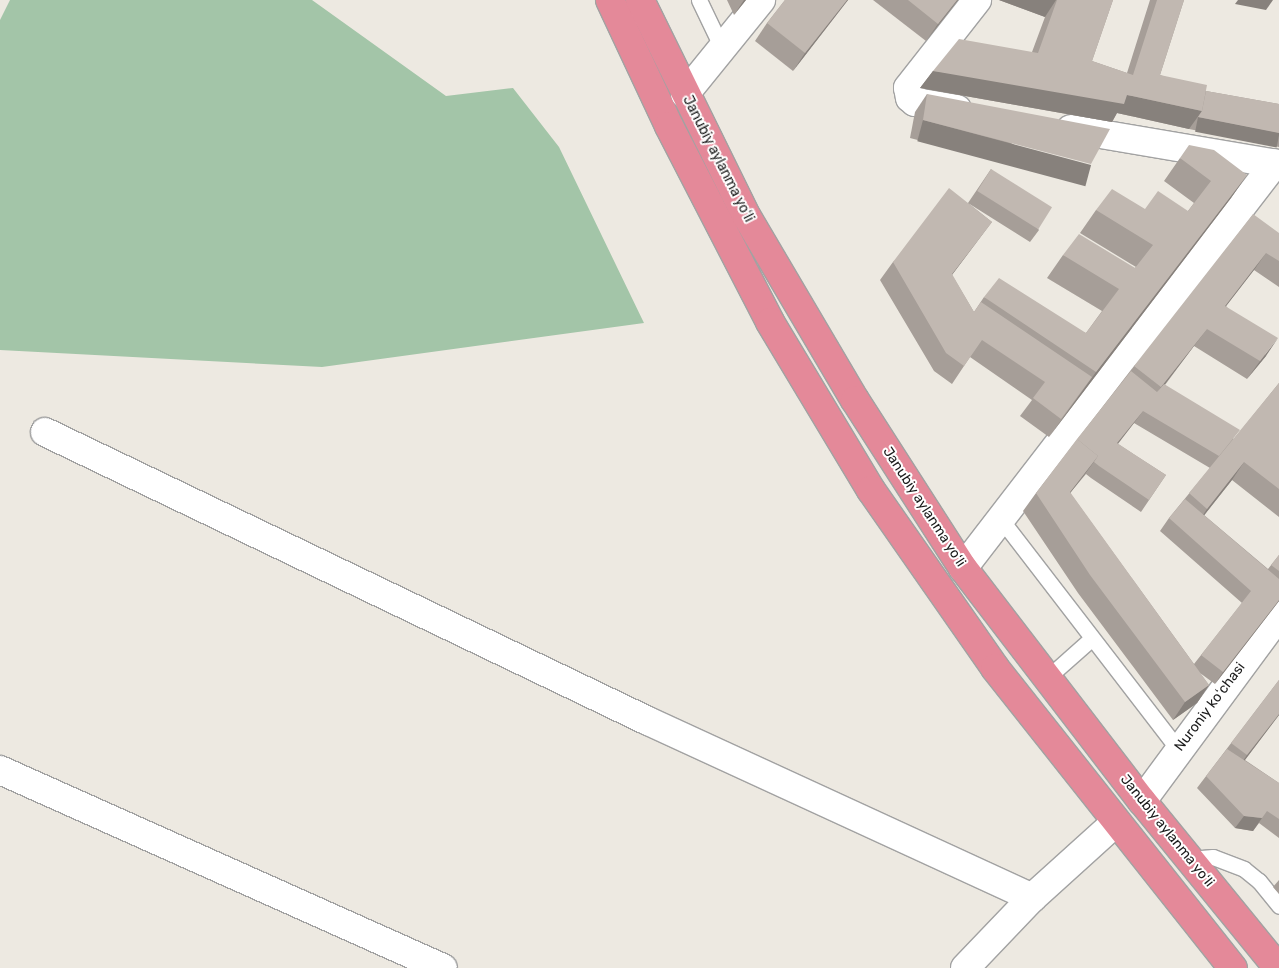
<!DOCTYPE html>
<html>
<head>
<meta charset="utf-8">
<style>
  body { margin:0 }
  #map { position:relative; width:1279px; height:968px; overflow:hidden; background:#ede9e1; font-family:Rubik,sans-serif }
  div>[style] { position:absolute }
  .cemetery>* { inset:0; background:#a3c5a8 }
  .roads { filter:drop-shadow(1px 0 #a2a2a2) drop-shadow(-1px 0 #a2a2a2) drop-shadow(0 1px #a2a2a2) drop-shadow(0 -1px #a2a2a2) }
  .lane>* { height:15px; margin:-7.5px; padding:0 7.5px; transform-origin:7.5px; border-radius:7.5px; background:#fff }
  .street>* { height:28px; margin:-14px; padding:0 14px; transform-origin:14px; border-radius:14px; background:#fff }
  .highway>* { height:28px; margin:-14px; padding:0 14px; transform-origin:14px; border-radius:14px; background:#e48999 }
  .wall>* { inset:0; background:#a69e98 }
  .shaded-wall>* { inset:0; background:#87817c; transform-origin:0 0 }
  .building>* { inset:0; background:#c1b8b1; transform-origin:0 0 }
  span { translate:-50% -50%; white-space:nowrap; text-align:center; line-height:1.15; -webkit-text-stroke:4px #fff; paint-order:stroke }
  .street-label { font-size:14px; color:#1b1b1b }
</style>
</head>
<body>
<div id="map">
  <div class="cemetery">
    <i style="clip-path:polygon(10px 0,312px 0,446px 96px,513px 88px,559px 147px,644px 323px,322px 367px,0 350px,0 20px)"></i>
  </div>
  <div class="roads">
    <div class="lane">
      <i style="left:699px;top:0;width:53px;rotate:64.4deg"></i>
      <i style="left:1000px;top:518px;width:292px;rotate:52.4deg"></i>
      <i style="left:1047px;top:678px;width:59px;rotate:-41.6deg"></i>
      <i style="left:1189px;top:859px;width:24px;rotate:-5deg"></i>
      <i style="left:1213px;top:857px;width:33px;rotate:21deg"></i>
      <i style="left:1244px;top:869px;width:19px;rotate:39deg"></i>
      <i style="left:1259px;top:881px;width:32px;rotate:51deg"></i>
    </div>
    <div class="street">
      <i style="left:685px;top:94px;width:121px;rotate:-51deg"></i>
      <i style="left:957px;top:109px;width:43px;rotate:-170.5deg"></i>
      <i style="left:915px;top:102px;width:6px;rotate:-141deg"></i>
      <i style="left:910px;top:98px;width:10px;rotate:-101deg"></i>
      <i style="left:908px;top:88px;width:112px;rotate:-51.9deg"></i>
      <i style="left:1071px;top:129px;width:211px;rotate:9.6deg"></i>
      <i style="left:45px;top:432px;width:669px;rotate:25.61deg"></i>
      <i style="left:648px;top:721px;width:423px;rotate:24.7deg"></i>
      <i style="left:963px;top:568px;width:511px;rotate:-52.39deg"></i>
      <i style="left:0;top:770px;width:485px;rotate:24.1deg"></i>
      <i style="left:1142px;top:801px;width:231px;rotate:-53.6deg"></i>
      <i style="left:965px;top:968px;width:97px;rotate:-46.3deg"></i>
      <i style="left:1032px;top:898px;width:112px;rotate:-42.1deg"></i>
    </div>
    <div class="highway">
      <i style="left:610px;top:0;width:139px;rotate:64.9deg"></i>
      <i style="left:669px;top:126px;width:220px;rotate:62.7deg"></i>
      <i style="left:770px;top:322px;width:196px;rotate:59deg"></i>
      <i style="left:871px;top:490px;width:217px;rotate:55.1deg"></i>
      <i style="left:995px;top:668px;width:383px;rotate:51.6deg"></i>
      <i style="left:640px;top:0;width:242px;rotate:63.8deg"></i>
      <i style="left:747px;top:217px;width:212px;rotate:59.5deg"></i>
      <i style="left:855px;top:400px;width:200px;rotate:57.3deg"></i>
      <i style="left:963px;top:568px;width:294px;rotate:52.5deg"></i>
      <i style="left:1142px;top:801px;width:215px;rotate:50.8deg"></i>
    </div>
  </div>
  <div class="wall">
    <i style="clip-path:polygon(727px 0,746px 0,734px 15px)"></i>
    <i style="clip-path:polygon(785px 0,848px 0,793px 71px,755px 41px,767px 23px)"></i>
    <i style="clip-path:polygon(873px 0,958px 0,926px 41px)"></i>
    <i style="clip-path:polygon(999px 0,1113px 0,1092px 61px,1127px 73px,1150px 0,1184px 0,1160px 75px,1206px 91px,1279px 104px,1279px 147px,1189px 129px,1117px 113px,1112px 122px,920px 88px,933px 71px,1032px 52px,1045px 17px)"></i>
    <i style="clip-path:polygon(927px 94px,1078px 182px,910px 138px,915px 112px)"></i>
    <i style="clip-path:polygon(1180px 158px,1247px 175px,1231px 198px,1049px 437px,1020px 416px,1032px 400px,970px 357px,952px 384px,934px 371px,880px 280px,893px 262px,968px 203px,991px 169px,1039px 230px,1030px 242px,968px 203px,992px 222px,952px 275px,974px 312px,984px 297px,1086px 333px,1102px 311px,1047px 278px,1063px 255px,1135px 268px,1136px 267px,1080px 233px,1096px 210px,1145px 209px,1188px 211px,1194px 203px,1164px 181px)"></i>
    <i style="clip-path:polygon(evenodd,1279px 233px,1279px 287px,1254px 270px,1226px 306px,1266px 356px,1247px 379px,1194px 346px,1165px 385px,1234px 439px,1279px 383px,1279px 517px,1232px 480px,1204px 515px,1268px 569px,1279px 555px,1279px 601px,1215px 684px,1200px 673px,1209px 685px,1197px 703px,1173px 720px,1078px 593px,1023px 511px,1036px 493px,1134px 366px,1279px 233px,1134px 423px,1210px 468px,1169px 518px,1160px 531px,1242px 603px,1194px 664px,1070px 493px,1086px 474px,1091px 478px,1141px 512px,1166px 475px,1118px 444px,1134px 423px)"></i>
    <i style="clip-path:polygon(1279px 680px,1279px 715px,1245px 760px,1279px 783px,1279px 838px,1259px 823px,1253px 831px,1235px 828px,1197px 788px)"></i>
    <i style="clip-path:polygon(1279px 880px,1279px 894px,1273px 887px)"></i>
  </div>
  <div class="shaded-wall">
    <i style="clip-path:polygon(744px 0,746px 0,734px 15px)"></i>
    <i style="clip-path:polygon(847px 0,848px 0,793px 71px,805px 53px)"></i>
    <i style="clip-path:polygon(957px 0,958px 0,926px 41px,938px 24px)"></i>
    <i style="clip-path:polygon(999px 0,1056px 0,1045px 17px)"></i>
    <i style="clip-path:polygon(1238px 0,1273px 0,1266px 10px,1235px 4px)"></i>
    <i style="clip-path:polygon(933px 71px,1127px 95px,1202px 111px,1189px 129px,1117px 113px,1112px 122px,920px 88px)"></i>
    <i style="left:1198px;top:117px;width:83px;height:15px;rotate:11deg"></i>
    <i style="left:923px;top:120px;width:174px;height:22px;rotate:15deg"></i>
    <i style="clip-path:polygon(1247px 175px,1231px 198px,1049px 437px,1096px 372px)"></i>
    <i style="clip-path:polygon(992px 222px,979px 239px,939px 292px,952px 274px)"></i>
    <i style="clip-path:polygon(1266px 253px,1254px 270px,1213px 323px,1225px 306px)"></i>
    <i style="clip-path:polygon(1207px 329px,1194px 346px,1149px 405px,1161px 387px)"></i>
    <i style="clip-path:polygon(1278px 338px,1266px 356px,1247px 379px,1260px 361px)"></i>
    <i style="clip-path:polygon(1143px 411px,1134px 423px,1108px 456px,1117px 443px)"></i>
    <i style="clip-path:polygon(1098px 456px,1085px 474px,1057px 510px,1070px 492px)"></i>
    <i style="clip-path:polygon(1244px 462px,1232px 480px,1195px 527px,1207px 509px)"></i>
    <i style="clip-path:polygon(1279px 600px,1279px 601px,1215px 684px,1223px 672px)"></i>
    <i style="clip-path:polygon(1209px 685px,1197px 703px,1173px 720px,1185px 702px)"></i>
    <i style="clip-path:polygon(1279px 714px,1279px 715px,1235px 773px,1247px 755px)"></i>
    <i style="clip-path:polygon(1244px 816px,1262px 818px,1253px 831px,1235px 828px)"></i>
  </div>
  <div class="building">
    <i style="clip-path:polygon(785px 0,847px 0,805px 53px,767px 23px)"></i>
    <i style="clip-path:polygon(908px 0,957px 0,938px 24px)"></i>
    <i style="clip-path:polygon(1057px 0,1113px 0,1092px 61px,1133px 75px,1157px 0,1184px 0,1160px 75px,1207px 85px,1202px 111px,1127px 95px,1124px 104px,933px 71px,959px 39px,1038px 53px)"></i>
    <i style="clip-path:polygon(1206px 91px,1279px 104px,1279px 133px,1198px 117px,1202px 111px)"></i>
    <i style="clip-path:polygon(927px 94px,1110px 129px,1091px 164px,923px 120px)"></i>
    <i style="clip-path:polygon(1189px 145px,1214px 150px,1247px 175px,1096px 372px,984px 297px,999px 278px,1086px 333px,1119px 289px,1063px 255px,1079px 234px,1135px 268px,1153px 245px,1096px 210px,1112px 189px,1145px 209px,1158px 191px,1188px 211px,1211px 181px,1180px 158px)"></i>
    <i style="left:991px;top:169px;width:72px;height:26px;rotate:32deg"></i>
    <i style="clip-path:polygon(949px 188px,992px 222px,952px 274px,974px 312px,981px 302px,1092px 377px,1061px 419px,1033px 398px,1045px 382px,982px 340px,964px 366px,946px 353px,893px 262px)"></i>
    <i style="clip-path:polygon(1253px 214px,1279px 233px,1279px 261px,1266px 253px,1225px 306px,1278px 338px,1260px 361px,1207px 329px,1161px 387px,1134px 366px)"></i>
    <i style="clip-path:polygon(1131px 371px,1157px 392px,1164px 384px,1240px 430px,1219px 456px,1143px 411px,1117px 443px,1166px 475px,1149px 500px,1099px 466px,1094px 462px,1098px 456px,1077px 439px)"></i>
    <i style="clip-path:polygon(1279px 383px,1279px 489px,1244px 462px,1207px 509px,1189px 493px)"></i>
    <i style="clip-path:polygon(1077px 439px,1098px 456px,1070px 492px,1209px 685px,1185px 702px,1090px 575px,1036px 493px)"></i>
    <i style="clip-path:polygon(1185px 499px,1279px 579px,1279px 600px,1223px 672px,1201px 655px,1251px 591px,1169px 518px)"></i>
    <i style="clip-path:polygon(1279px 555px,1279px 571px,1271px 565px)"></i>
    <i style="clip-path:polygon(1279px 680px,1279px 714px,1247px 755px,1231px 743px)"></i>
    <i style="clip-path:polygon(1227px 749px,1279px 783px,1279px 819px,1267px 811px,1262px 818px,1244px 816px,1206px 776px)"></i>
  </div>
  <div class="street-label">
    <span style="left:718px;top:159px;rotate:63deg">Janubiy aylanma yoʻli</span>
    <span style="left:924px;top:507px;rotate:57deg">Janubiy aylanma yoʻli</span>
    <span style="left:1210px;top:707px;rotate:-53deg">Nuroniy koʻchasi</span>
    <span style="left:1167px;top:831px;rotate:51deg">Janubiy aylanma yoʻli</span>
  </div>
</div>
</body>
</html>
